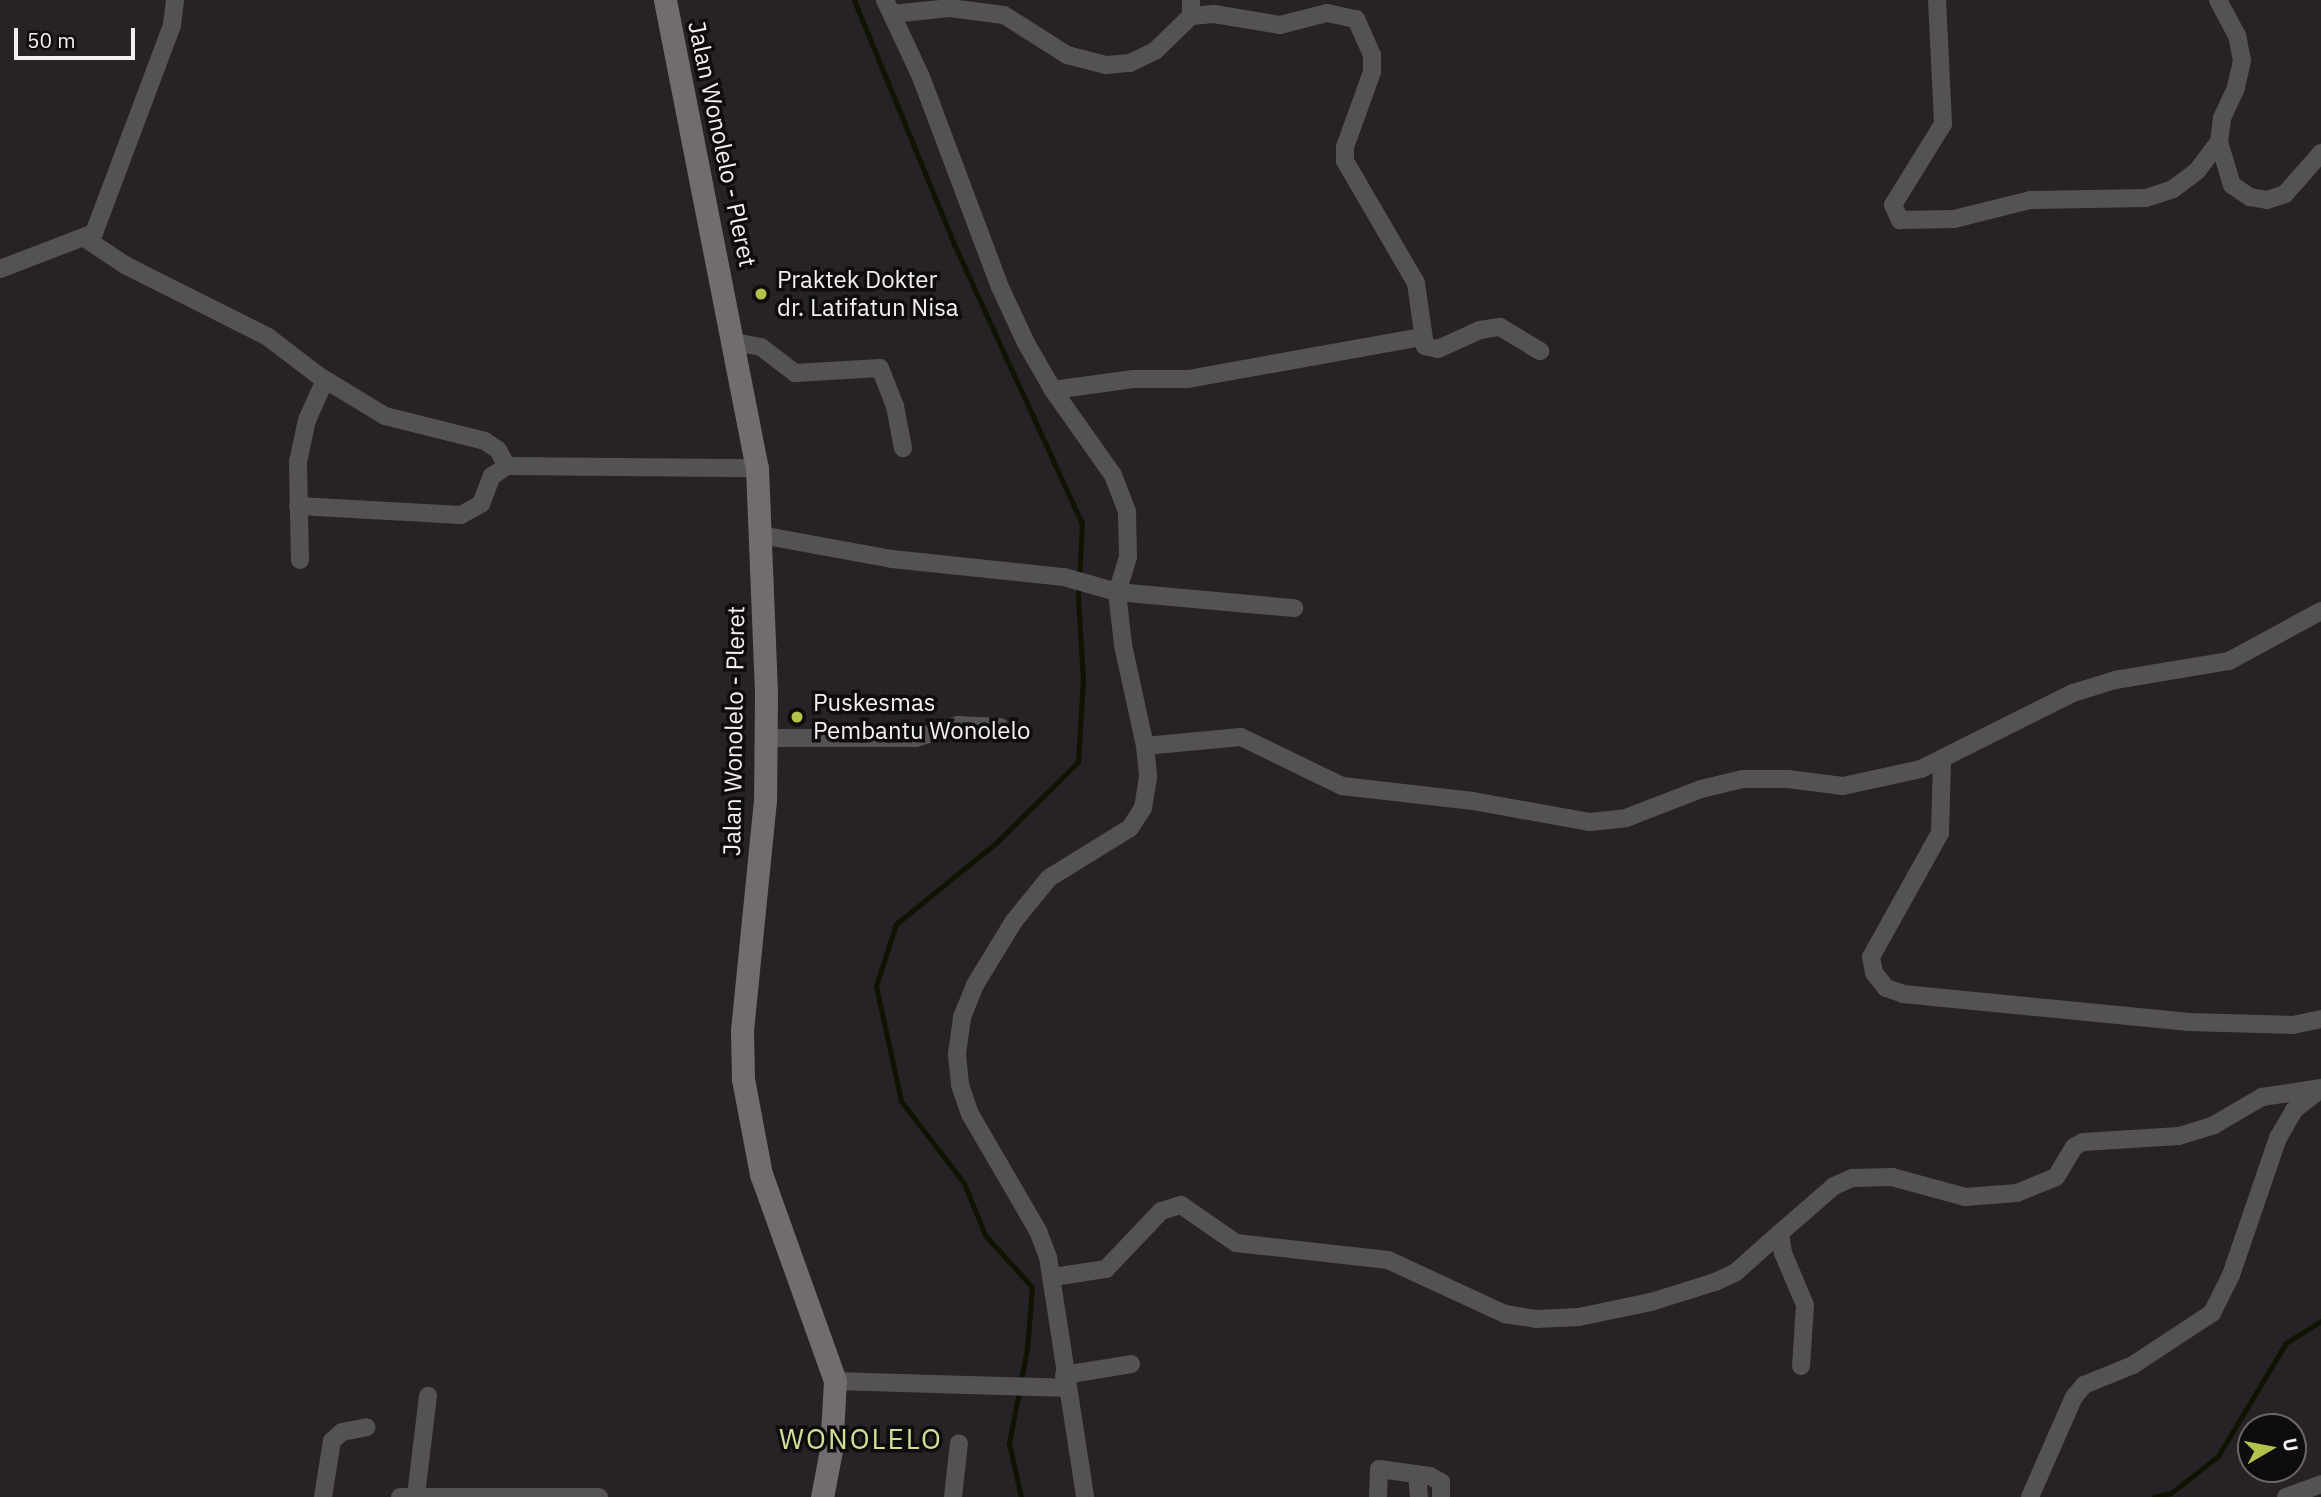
<!DOCTYPE html>
<html>
<head>
<meta charset="utf-8">
<style>
  body { margin:0 }
  #map { position:relative; width:2321px; height:1497px; overflow:hidden; background:#272226; font-family:"IBM Plex Sans",sans-serif }
  div>[style] { position:absolute }
  .stream>* { height:5px; margin:-2.5px; padding:0 2.5px; transform-origin:2.5px; border-radius:2.5px; background:#101300 }
  .minor>* { height:18px; margin:-9px; padding:0 9px; transform-origin:9px; border-radius:9px; background:#555254 }
  .secondary>* { height:23px; margin:-11.5px; padding:0 11.5px; transform-origin:11.5px; border-radius:11.5px; background:#706c6f }
  .dots>* { width:19px; height:19px; translate:-50% -50%; box-sizing:border-box; border:4px solid #0f0c0e; border-radius:50% }
  span { translate:-50% -50%; white-space:nowrap; text-align:center; line-height:1.15; -webkit-text-stroke:7px #0f0c0e; paint-order:stroke }
  .street-label { font-size:24px; color:#f3eff2 }
  .poi-label { font-size:24px; color:#f3eff2 }
  .left { translate:0 -50%; text-align:left }
  .quarter-label { font-size:28px; color:#d3e093; letter-spacing:2px }
  .north { position:absolute; left:2237px; top:1413px; width:70px; height:70px; box-sizing:border-box; background:#0f0c0e; border:2px solid #6a6769; border-radius:50%; rotate:80deg; font-size:19px; font-weight:700; line-height:28px; text-align:center; color:#f3eff2 }
  .north::after { content:''; display:block; margin:auto; width:24px; height:32px; background:#b3c24b; clip-path:polygon(50% 0,100% 100%,50% 72%,0 100%) }
  .scale { position:absolute; left:14px; top:28px; width:121px; height:32px; box-sizing:border-box; border:4px solid #f3eff2; border-top:0; padding-left:9px; font-size:21px; line-height:24px; white-space:nowrap; color:#f3eff2; -webkit-text-stroke:5px #0f0c0e; paint-order:stroke }
</style>
</head>
<body>
<div id="map">
  <div class="stream">
    <i style="left:854px;top:0;width:264px;rotate:67.7deg"></i>
    <i style="left:954px;top:244px;width:307px;rotate:65.4deg"></i>
    <i style="left:1082px;top:523px;width:76px;rotate:93deg"></i>
    <i style="left:1078px;top:599px;width:79px;rotate:86.4deg"></i>
    <i style="left:1083px;top:678px;width:84px;rotate:93.4deg"></i>
    <i style="left:1078px;top:762px;width:114px;rotate:135.4deg"></i>
    <i style="left:997px;top:842px;width:130px;rotate:140.9deg"></i>
    <i style="left:896px;top:924px;width:65px;rotate:107.9deg"></i>
    <i style="left:876px;top:986px;width:118px;rotate:77.7deg"></i>
    <i style="left:901px;top:1101px;width:103px;rotate:52.5deg"></i>
    <i style="left:964px;top:1183px;width:56px;rotate:68deg"></i>
    <i style="left:985px;top:1235px;width:70px;rotate:47.9deg"></i>
    <i style="left:1032px;top:1287px;width:62px;rotate:94.6deg"></i>
    <i style="left:1027px;top:1349px;width:96px;rotate:100.8deg"></i>
    <i style="left:1009px;top:1443px;width:55px;rotate:77.5deg"></i>
    <i style="left:2154px;top:1497px;width:17px;rotate:-13deg"></i>
    <i style="left:2171px;top:1493px;width:60px;rotate:-38.2deg"></i>
    <i style="left:2218px;top:1456px;width:132px;rotate:-59deg"></i>
    <i style="left:2286px;top:1343px;width:41px;rotate:-32.2deg"></i>
  </div>
  <div class="minor">
    <i style="left:885px;top:0;width:85px;rotate:64.9deg"></i>
    <i style="left:921px;top:77px;width:224px;rotate:69.4deg"></i>
    <i style="left:1000px;top:287px;width:62px;rotate:65.1deg"></i>
    <i style="left:1026px;top:343px;width:54px;rotate:60.1deg"></i>
    <i style="left:1053px;top:390px;width:104px;rotate:54.8deg"></i>
    <i style="left:1113px;top:475px;width:40px;rotate:69deg"></i>
    <i style="left:1127px;top:512px;width:45px;rotate:88.7deg"></i>
    <i style="left:1128px;top:557px;width:37px;rotate:107deg"></i>
    <i style="left:1117px;top:592px;width:53px;rotate:83.5deg"></i>
    <i style="left:1123px;top:645px;width:103px;rotate:77.7deg"></i>
    <i style="left:1145px;top:746px;width:31px;rotate:84deg"></i>
    <i style="left:1148px;top:777px;width:31px;rotate:99deg"></i>
    <i style="left:1143px;top:808px;width:24px;rotate:123deg"></i>
    <i style="left:1130px;top:828px;width:95px;rotate:148.3deg"></i>
    <i style="left:1049px;top:878px;width:55px;rotate:129.1deg"></i>
    <i style="left:1014px;top:921px;width:75px;rotate:121.4deg"></i>
    <i style="left:975px;top:985px;width:35px;rotate:112deg"></i>
    <i style="left:962px;top:1018px;width:37px;rotate:98deg"></i>
    <i style="left:957px;top:1055px;width:30px;rotate:84deg"></i>
    <i style="left:960px;top:1085px;width:31px;rotate:71deg"></i>
    <i style="left:970px;top:1114px;width:135px;rotate:59.8deg"></i>
    <i style="left:1038px;top:1231px;width:28px;rotate:69deg"></i>
    <i style="left:1048px;top:1257px;width:243px;rotate:81.2deg"></i>
    <i style="left:1937px;top:0;width:124px;rotate:87.2deg"></i>
    <i style="left:1943px;top:124px;width:95px;rotate:121.7deg"></i>
    <i style="left:1893px;top:205px;width:17px;rotate:65deg"></i>
    <i style="left:1900px;top:220px;width:54px;rotate:-1.1deg"></i>
    <i style="left:1954px;top:219px;width:78px;rotate:-14deg"></i>
    <i style="left:2030px;top:200px;width:116px;rotate:-1deg"></i>
    <i style="left:2146px;top:198px;width:28px;rotate:-18deg"></i>
    <i style="left:2173px;top:189px;width:30px;rotate:-37deg"></i>
    <i style="left:2197px;top:171px;width:36px;rotate:-53deg"></i>
    <i style="left:2218px;top:0;width:40px;rotate:62deg"></i>
    <i style="left:2237px;top:35px;width:26px;rotate:79deg"></i>
    <i style="left:2242px;top:61px;width:28px;rotate:103deg"></i>
    <i style="left:2236px;top:88px;width:33px;rotate:115deg"></i>
    <i style="left:2222px;top:118px;width:24px;rotate:97deg"></i>
    <i style="left:2219px;top:142px;width:45px;rotate:73.2deg"></i>
    <i style="left:2232px;top:185px;width:22px;rotate:34deg"></i>
    <i style="left:2250px;top:197px;width:17px;rotate:10deg"></i>
    <i style="left:2267px;top:200px;width:19px;rotate:-18deg"></i>
    <i style="left:2285px;top:194px;width:55px;rotate:-48.7deg"></i>
    <i style="left:892px;top:14px;width:58px;rotate:-5.9deg"></i>
    <i style="left:950px;top:8px;width:54px;rotate:7.4deg"></i>
    <i style="left:1004px;top:15px;width:75px;rotate:32.4deg"></i>
    <i style="left:1067px;top:55px;width:40px;rotate:14.4deg"></i>
    <i style="left:1106px;top:65px;width:24px;rotate:-5deg"></i>
    <i style="left:1130px;top:63px;width:28px;rotate:-26deg"></i>
    <i style="left:1155px;top:51px;width:50px;rotate:-44.2deg"></i>
    <i style="left:1191px;top:16px;width:16px;rotate:-90deg"></i>
    <i style="left:1191px;top:16px;width:23px;rotate:-5deg"></i>
    <i style="left:1214px;top:14px;width:67px;rotate:9.5deg"></i>
    <i style="left:1280px;top:25px;width:49px;rotate:-14.3deg"></i>
    <i style="left:1327px;top:13px;width:30px;rotate:12deg"></i>
    <i style="left:1356px;top:19px;width:39px;rotate:66deg"></i>
    <i style="left:1372px;top:55px;width:17px;rotate:90deg"></i>
    <i style="left:1372px;top:72px;width:80px;rotate:109.8deg"></i>
    <i style="left:1345px;top:147px;width:14px;rotate:90deg"></i>
    <i style="left:1345px;top:161px;width:141px;rotate:59.8deg"></i>
    <i style="left:1416px;top:283px;width:64px;rotate:81.9deg"></i>
    <i style="left:1425px;top:346px;width:13px;rotate:13deg"></i>
    <i style="left:1438px;top:349px;width:46px;rotate:-24.3deg"></i>
    <i style="left:1480px;top:330px;width:20px;rotate:-9deg"></i>
    <i style="left:1500px;top:327px;width:47px;rotate:31deg"></i>
    <i style="left:86px;top:239px;width:47px;rotate:33.7deg"></i>
    <i style="left:125px;top:265px;width:160px;rotate:26.7deg"></i>
    <i style="left:268px;top:337px;width:64px;rotate:37.4deg"></i>
    <i style="left:319px;top:376px;width:77px;rotate:31.2deg"></i>
    <i style="left:385px;top:416px;width:103px;rotate:14deg"></i>
    <i style="left:485px;top:441px;width:16px;rotate:35deg"></i>
    <i style="left:498px;top:450px;width:18px;rotate:61deg"></i>
    <i style="left:0;top:269px;width:101px;rotate:-21deg"></i>
    <i style="left:94px;top:233px;width:222px;rotate:-69.4deg"></i>
    <i style="left:172px;top:25px;width:25px;rotate:-83deg"></i>
    <i style="left:735px;top:342px;width:26px;rotate:11deg"></i>
    <i style="left:761px;top:347px;width:43px;rotate:37.4deg"></i>
    <i style="left:795px;top:373px;width:85px;rotate:-3.4deg"></i>
    <i style="left:880px;top:368px;width:41px;rotate:68.5deg"></i>
    <i style="left:895px;top:406px;width:43px;rotate:79.2deg"></i>
    <i style="left:1053px;top:390px;width:81px;rotate:-7.8deg"></i>
    <i style="left:1133px;top:379px;width:55px"></i>
    <i style="left:1188px;top:379px;width:238px;rotate:-10.2deg"></i>
    <i style="left:298px;top:506px;width:163px;rotate:3.2deg"></i>
    <i style="left:461px;top:515px;width:23px;rotate:-29deg"></i>
    <i style="left:481px;top:504px;width:30px;rotate:-69deg"></i>
    <i style="left:492px;top:476px;width:18px;rotate:-34deg"></i>
    <i style="left:507px;top:466px;width:250px;rotate:0.5deg"></i>
    <i style="left:761px;top:535px;width:133px;rotate:10.4deg"></i>
    <i style="left:892px;top:559px;width:173px;rotate:6deg"></i>
    <i style="left:1064px;top:577px;width:55px;rotate:15.8deg"></i>
    <i style="left:1117px;top:592px;width:178px;rotate:5.2deg"></i>
    <i style="left:300px;top:560px;width:98px;rotate:-91.2deg"></i>
    <i style="left:298px;top:462px;width:43px;rotate:-77.9deg"></i>
    <i style="left:307px;top:420px;width:44px;rotate:-65.8deg"></i>
    <i style="left:766px;top:738px;width:150px"></i>
    <i style="left:916px;top:738px;width:44px;rotate:-17.2deg"></i>
    <i style="left:958px;top:725px;width:42px;rotate:2.7deg"></i>
    <i style="left:1145px;top:746px;width:96px;rotate:-5.4deg"></i>
    <i style="left:1241px;top:737px;width:112px;rotate:25.9deg"></i>
    <i style="left:1342px;top:786px;width:132px;rotate:6.5deg"></i>
    <i style="left:1473px;top:801px;width:119px;rotate:10.2deg"></i>
    <i style="left:1590px;top:822px;width:36px;rotate:-6deg"></i>
    <i style="left:1626px;top:818px;width:80px;rotate:-21.1deg"></i>
    <i style="left:1701px;top:789px;width:43px;rotate:-13.4deg"></i>
    <i style="left:1743px;top:779px;width:45px"></i>
    <i style="left:1788px;top:779px;width:55px;rotate:7.3deg"></i>
    <i style="left:1843px;top:786px;width:80px;rotate:-12.3deg"></i>
    <i style="left:1921px;top:769px;width:170px;rotate:-26.6deg"></i>
    <i style="left:2073px;top:693px;width:44px;rotate:-17.2deg"></i>
    <i style="left:2115px;top:680px;width:116px;rotate:-9.5deg"></i>
    <i style="left:2229px;top:661px;width:105px;rotate:-28.5deg"></i>
    <i style="left:1942px;top:761px;width:72px;rotate:91.6deg"></i>
    <i style="left:1940px;top:833px;width:142px;rotate:119.1deg"></i>
    <i style="left:1871px;top:957px;width:16px;rotate:79deg"></i>
    <i style="left:1874px;top:973px;width:19px;rotate:51deg"></i>
    <i style="left:1886px;top:988px;width:18px;rotate:19deg"></i>
    <i style="left:1903px;top:994px;width:285px;rotate:5.6deg"></i>
    <i style="left:2187px;top:1022px;width:106px;rotate:1.6deg"></i>
    <i style="left:2293px;top:1025px;width:29px;rotate:-12deg"></i>
    <i style="left:1053px;top:1277px;width:54px;rotate:-8.6deg"></i>
    <i style="left:1106px;top:1269px;width:80px;rotate:-46.5deg"></i>
    <i style="left:1161px;top:1211px;width:21px;rotate:-17deg"></i>
    <i style="left:1181px;top:1205px;width:67px;rotate:34.6deg"></i>
    <i style="left:1236px;top:1243px;width:153px;rotate:6.4deg"></i>
    <i style="left:1388px;top:1260px;width:129px;rotate:24.8deg"></i>
    <i style="left:1505px;top:1314px;width:31px;rotate:9deg"></i>
    <i style="left:1536px;top:1319px;width:43px;rotate:-2.7deg"></i>
    <i style="left:1579px;top:1317px;width:74px;rotate:-11.8deg"></i>
    <i style="left:1651px;top:1302px;width:67px;rotate:-17.4deg"></i>
    <i style="left:1715px;top:1282px;width:23px;rotate:-25deg"></i>
    <i style="left:1736px;top:1272px;width:59px;rotate:-41.6deg"></i>
    <i style="left:1801px;top:1366px;width:61px;rotate:-86.2deg"></i>
    <i style="left:1805px;top:1305px;width:56px;rotate:-112.9deg"></i>
    <i style="left:1783px;top:1253px;width:20px;rotate:-99deg"></i>
    <i style="left:1780px;top:1233px;width:72px;rotate:-41deg"></i>
    <i style="left:1834px;top:1186px;width:20px;rotate:-24deg"></i>
    <i style="left:1852px;top:1178px;width:40px;rotate:-1.4deg"></i>
    <i style="left:1892px;top:1177px;width:76px;rotate:15.3deg"></i>
    <i style="left:1965px;top:1197px;width:52px;rotate:-4.4deg"></i>
    <i style="left:2017px;top:1193px;width:42px;rotate:-22.3deg"></i>
    <i style="left:2056px;top:1177px;width:35px;rotate:-59deg"></i>
    <i style="left:2074px;top:1147px;width:10px;rotate:-29deg"></i>
    <i style="left:2083px;top:1142px;width:96px;rotate:-3.6deg"></i>
    <i style="left:2179px;top:1136px;width:37px;rotate:-17deg"></i>
    <i style="left:2214px;top:1125px;width:56px;rotate:-30.3deg"></i>
    <i style="left:2262px;top:1097px;width:60px;rotate:-8.7deg"></i>
    <i style="left:1064px;top:1375px;width:68px;rotate:-9.3deg"></i>
    <i style="left:835px;top:1381px;width:231px;rotate:1.7deg"></i>
    <i style="left:1417px;top:1474px;width:23px;rotate:85deg"></i>
    <i style="left:416px;top:1495px;width:100px;rotate:-83.1deg"></i>
    <i style="left:323px;top:1497px;width:57px;rotate:-80.9deg"></i>
    <i style="left:332px;top:1441px;width:13px;rotate:-42deg"></i>
    <i style="left:342px;top:1432px;width:25px;rotate:-11deg"></i>
    <i style="left:400px;top:1497px;width:199px"></i>
    <i style="left:953px;top:1497px;width:54px;rotate:-83.7deg"></i>
    <i style="left:1378px;top:1497px;width:28px;rotate:-88deg"></i>
    <i style="left:1379px;top:1469px;width:51px;rotate:7.8deg"></i>
    <i style="left:1430px;top:1476px;width:13px;rotate:29deg"></i>
    <i style="left:1441px;top:1482px;width:15px;rotate:90deg"></i>
    <i style="left:2030px;top:1497px;width:109px;rotate:-66.3deg"></i>
    <i style="left:2074px;top:1397px;width:16px;rotate:-50deg"></i>
    <i style="left:2084px;top:1385px;width:53px;rotate:-22.2deg"></i>
    <i style="left:2133px;top:1365px;width:95px;rotate:-33.4deg"></i>
    <i style="left:2212px;top:1313px;width:42px;rotate:-63.4deg"></i>
    <i style="left:2231px;top:1275px;width:145px;rotate:-71.1deg"></i>
    <i style="left:2278px;top:1138px;width:32px;rotate:-60deg"></i>
    <i style="left:2294px;top:1110px;width:34px;rotate:-38deg"></i>
    <i style="left:2286px;top:1497px;width:37px;rotate:-20deg"></i>
  </div>
  <div class="secondary">
    <i style="left:665px;top:0;width:477px;rotate:78.9deg"></i>
    <i style="left:757px;top:468px;width:227px;rotate:87.7deg"></i>
    <i style="left:766px;top:695px;width:105px;rotate:90.5deg"></i>
    <i style="left:765px;top:800px;width:232px;rotate:95.7deg"></i>
    <i style="left:742px;top:1031px;width:48px;rotate:88.8deg"></i>
    <i style="left:743px;top:1079px;width:97px;rotate:79.3deg"></i>
    <i style="left:761px;top:1174px;width:220px;rotate:70.3deg"></i>
    <i style="left:835px;top:1381px;width:69px;rotate:93.3deg"></i>
    <i style="left:831px;top:1450px;width:48px;rotate:100.8deg"></i>
  </div>
  <div class="dots">
    <i style="left:761px;top:294px;background:#b3c24b"></i>
    <i style="left:797px;top:717px;background:#b3c24b"></i>
  </div>
  <div class="street-label">
    <span style="left:722px;top:144px;rotate:78deg">Jalan Wonolelo - Pleret</span>
    <span style="left:734px;top:731px;rotate:-89deg">Jalan Wonolelo - Pleret</span>
  </div>
  <div class="poi-label">
    <span class="left" style="left:777px;top:294px">Praktek Dokter<br>dr. Latifatun Nisa</span>
    <span class="left" style="left:813px;top:717px">Puskesmas<br>Pembantu Wonolelo</span>
  </div>
  <div class="quarter-label">
    <span style="left:861px;top:1439px">WONOLELO</span>
  </div>
  <div class="north">U</div>
  <div class="scale">50 m</div>
</div>
</body>
</html>
